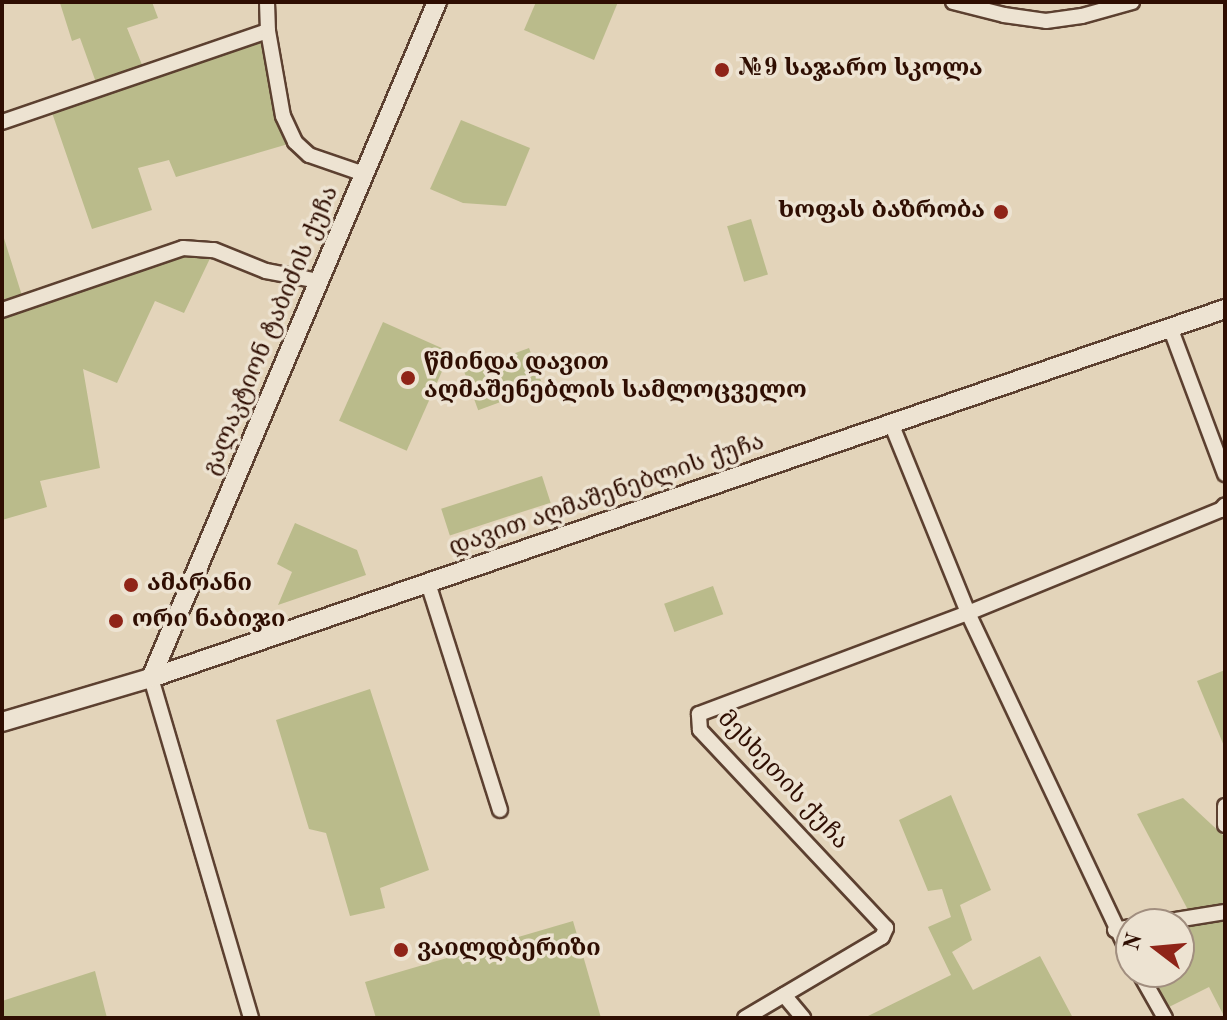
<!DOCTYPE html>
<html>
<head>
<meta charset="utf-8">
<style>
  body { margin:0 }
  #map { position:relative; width:1227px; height:1020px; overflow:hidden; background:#e3d4ba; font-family:"Old Standard TT","Noto Serif Georgian",serif }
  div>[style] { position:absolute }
  .green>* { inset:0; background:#babb8b; transform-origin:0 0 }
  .roads { filter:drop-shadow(2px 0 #5c4030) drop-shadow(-2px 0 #5c4030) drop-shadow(0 2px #5c4030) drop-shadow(0 -2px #5c4030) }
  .minor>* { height:14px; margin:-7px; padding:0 7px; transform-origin:7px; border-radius:7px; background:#ede3d2 }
  .tertiary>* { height:18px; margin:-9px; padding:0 9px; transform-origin:9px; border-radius:9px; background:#ede3d2 }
  .dots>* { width:22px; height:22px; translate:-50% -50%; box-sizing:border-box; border:4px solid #ede3d2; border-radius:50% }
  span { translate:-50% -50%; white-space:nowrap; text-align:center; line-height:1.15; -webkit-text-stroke:7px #ede3d2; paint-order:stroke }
  .poi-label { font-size:24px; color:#2f0e02; font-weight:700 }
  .left { translate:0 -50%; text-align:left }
  .right { translate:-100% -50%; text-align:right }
  .street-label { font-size:24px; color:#2f0e02 }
  .frame { position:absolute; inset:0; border:4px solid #2f0e02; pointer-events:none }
  .north { position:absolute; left:1115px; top:908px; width:80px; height:80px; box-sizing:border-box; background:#ede3d2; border:2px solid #a18e7f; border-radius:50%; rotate:286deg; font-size:22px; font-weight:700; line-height:32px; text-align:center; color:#2f0e02 }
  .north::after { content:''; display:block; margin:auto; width:28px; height:36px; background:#8f2418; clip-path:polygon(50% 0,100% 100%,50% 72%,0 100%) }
</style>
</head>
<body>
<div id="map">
  <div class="green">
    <i style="clip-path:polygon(152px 2px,158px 18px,127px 28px,145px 72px,268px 31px,295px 142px,176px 177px,169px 160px,138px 168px,152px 210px,92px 229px,49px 104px,98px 88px,80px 38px,72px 41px,60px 3px)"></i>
    <i style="clip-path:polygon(536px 2px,618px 2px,594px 60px,524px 30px)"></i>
    <i style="clip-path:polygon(461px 120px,530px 148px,506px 206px,463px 203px,430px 189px)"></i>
    <i style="left:751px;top:219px;width:58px;height:25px;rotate:73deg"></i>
    <i style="clip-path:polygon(2px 232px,24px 302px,183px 248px,214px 250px,184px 313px,155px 301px,117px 383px,83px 369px,100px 468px,40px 481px,47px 507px,2px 520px)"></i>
    <i style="left:383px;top:322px;width:74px;height:108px;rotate:24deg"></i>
    <i style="left:529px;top:348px;width:41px;height:69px;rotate:70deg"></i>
    <i style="left:542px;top:476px;width:28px;height:106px;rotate:72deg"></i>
    <i style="clip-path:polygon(295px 523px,357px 550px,366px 575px,278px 605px,292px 572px,277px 564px)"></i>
    <i style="left:713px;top:586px;width:30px;height:52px;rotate:70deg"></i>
    <i style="clip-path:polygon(1225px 670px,1225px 745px,1224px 746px,1197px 681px)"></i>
    <i style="clip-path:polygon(370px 689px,429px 870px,380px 888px,385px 908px,350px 916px,326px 833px,309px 829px,276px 720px)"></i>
    <i style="clip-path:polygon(951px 795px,991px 890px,960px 905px,972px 940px,952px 952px,973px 990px,1040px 956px,1073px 1018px,864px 1018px,951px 975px,928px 927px,951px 917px,942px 889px,928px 891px,899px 820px)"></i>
    <i style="clip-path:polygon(1183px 798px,1225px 837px,1225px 903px,1188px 910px,1137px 814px)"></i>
    <i style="clip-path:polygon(573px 921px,601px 1018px,376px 1018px,365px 982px)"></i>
    <i style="clip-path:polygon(1225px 921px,1225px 1018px,1209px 987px,1169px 1007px,1150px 972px,1179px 972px,1179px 928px)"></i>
    <i style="clip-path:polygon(95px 971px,107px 1018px,2px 1018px,2px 1001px)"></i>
  </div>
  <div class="roads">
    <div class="minor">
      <i style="left:953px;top:2px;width:53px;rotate:14.3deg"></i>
      <i style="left:1004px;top:15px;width:42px;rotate:8.1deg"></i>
      <i style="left:1046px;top:21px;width:36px;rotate:-8deg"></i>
      <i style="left:1082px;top:16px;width:52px;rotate:-15.6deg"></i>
      <i style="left:268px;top:31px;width:86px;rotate:80deg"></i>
      <i style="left:283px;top:116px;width:29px;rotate:65deg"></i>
      <i style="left:295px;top:142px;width:19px;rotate:43deg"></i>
      <i style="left:309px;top:155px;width:58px;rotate:19.1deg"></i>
      <i style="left:2px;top:122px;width:281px;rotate:-18.9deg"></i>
      <i style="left:268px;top:31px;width:29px;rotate:-92deg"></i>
      <i style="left:2px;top:310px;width:191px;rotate:-18.9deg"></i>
      <i style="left:183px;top:248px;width:31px;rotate:4deg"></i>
      <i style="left:214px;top:250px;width:56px;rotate:22deg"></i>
      <i style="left:266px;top:271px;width:54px;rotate:10.7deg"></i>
      <i style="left:1170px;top:327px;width:157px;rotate:69.5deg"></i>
      <i style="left:891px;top:423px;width:205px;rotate:67.9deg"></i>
      <i style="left:968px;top:613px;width:382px;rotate:64.7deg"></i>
      <i style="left:428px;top:583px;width:238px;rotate:72.4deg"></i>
      <i style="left:151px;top:678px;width:354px;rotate:73.6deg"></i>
      <i style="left:1225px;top:806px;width:19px;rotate:90deg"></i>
      <i style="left:1151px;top:924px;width:75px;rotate:-9.2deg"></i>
      <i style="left:1115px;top:930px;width:16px;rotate:-11deg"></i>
      <i style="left:1139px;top:972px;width:53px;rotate:60.5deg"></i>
      <i style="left:784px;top:995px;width:30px;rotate:50deg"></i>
      <i style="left:745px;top:1018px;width:159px;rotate:-30.6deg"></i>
      <i style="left:882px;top:937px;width:10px;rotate:-66deg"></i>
      <i style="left:886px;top:928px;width:272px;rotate:-133.2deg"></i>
      <i style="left:700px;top:730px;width:16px;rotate:-94deg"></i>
      <i style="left:699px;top:714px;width:287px;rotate:-20.6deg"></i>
      <i style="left:968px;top:613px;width:273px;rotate:-22.2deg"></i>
      <i style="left:1221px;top:510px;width:6px;rotate:-51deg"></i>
    </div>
    <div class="tertiary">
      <i style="left:151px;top:678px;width:734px;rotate:-67.07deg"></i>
      <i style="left:2px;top:722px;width:155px;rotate:-16.5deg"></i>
      <i style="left:151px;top:678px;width:1136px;rotate:-18.96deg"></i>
    </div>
  </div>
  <div class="dots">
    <i style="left:722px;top:70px;background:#8f2418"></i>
    <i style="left:1001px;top:212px;background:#8f2418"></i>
    <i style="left:408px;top:378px;background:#8f2418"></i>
    <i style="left:131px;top:585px;background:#8f2418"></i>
    <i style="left:116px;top:621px;background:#8f2418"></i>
    <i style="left:401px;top:950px;background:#8f2418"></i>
  </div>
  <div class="poi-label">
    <span class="left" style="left:738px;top:70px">№9 საჯარო სკოლა</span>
    <span class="right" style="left:985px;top:212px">Ხოფას Ბაზრობა</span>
    <span class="left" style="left:424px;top:378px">წმინდა დავით<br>აღმაშენებლის სამლოცველო</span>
    <span class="left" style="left:147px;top:585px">ამარანი</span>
    <span class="left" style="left:132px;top:621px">ორი ნაბიჯი</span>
    <span class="left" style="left:417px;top:950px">ვაილდბერიზი</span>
  </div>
  <div class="street-label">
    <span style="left:272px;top:331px;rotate:-67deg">გალაკტიონ ტაბიძის ქუჩა</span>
    <span style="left:607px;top:496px;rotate:-19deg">დავით აღმაშენებლის ქუჩა</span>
    <span style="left:782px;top:781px;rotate:47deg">მესხეთის ქუჩა</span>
  </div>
  <div class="frame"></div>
  <div class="north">N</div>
</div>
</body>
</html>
